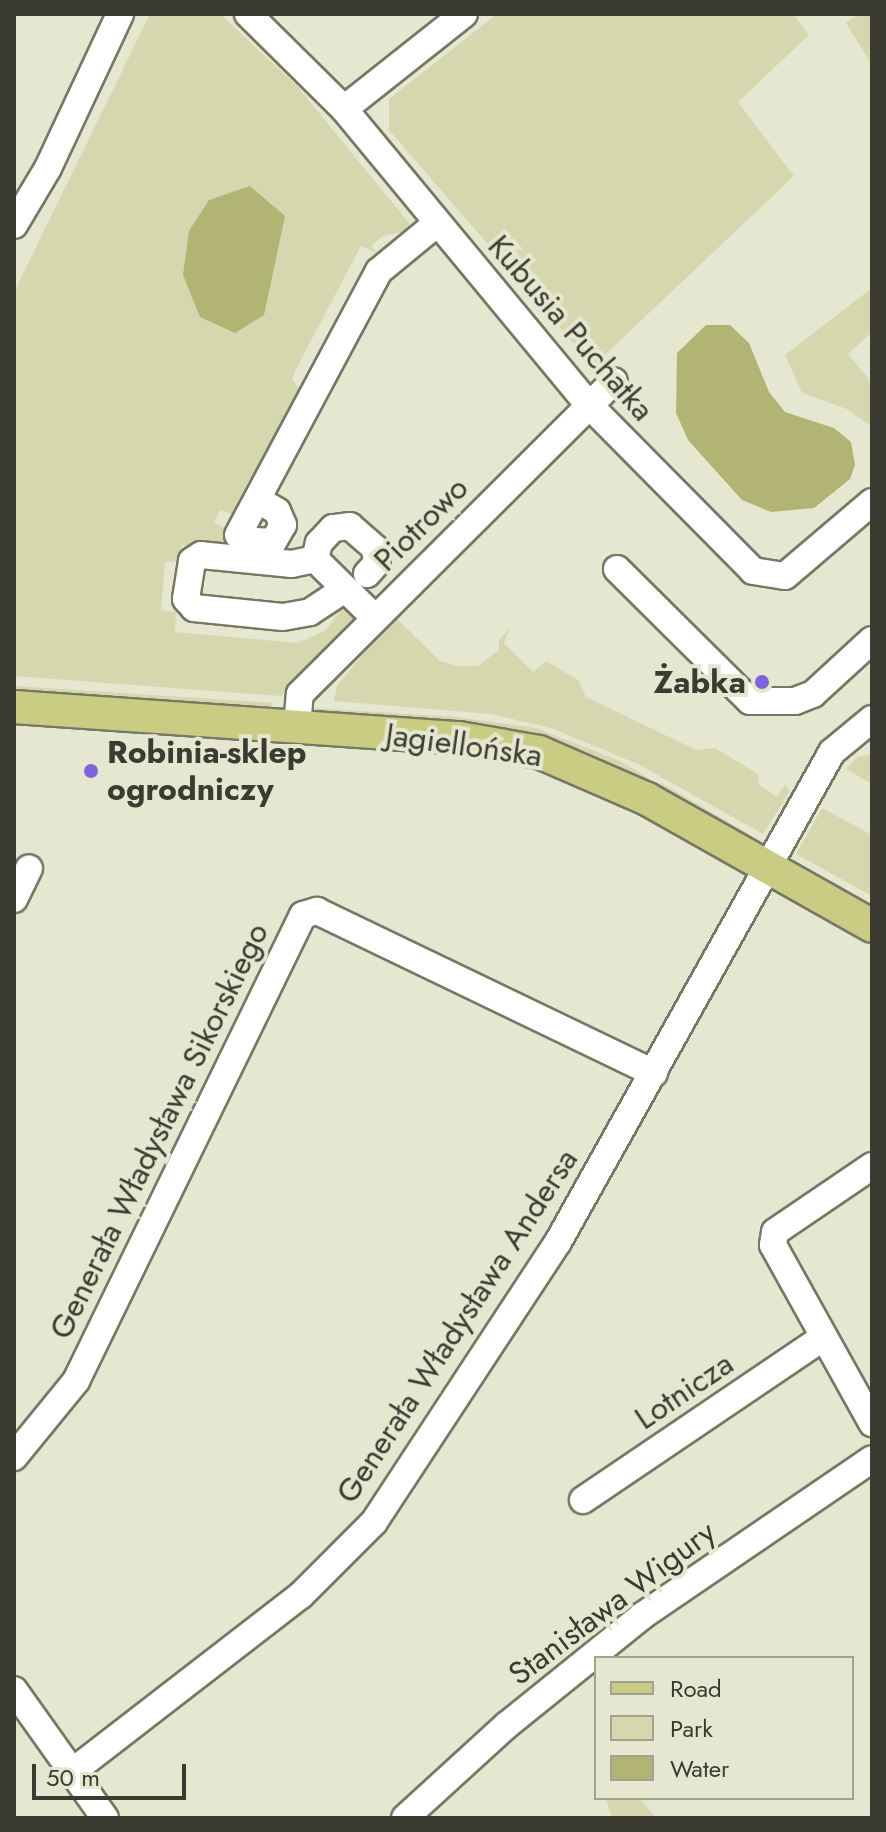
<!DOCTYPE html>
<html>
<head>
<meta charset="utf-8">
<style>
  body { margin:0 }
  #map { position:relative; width:886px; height:1832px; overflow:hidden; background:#e6e7d0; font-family:Jost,sans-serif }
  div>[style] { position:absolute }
  .green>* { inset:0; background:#d5d8af }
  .water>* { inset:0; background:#b1b473 }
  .roads { filter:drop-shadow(2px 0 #767863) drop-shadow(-2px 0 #767863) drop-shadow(0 2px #767863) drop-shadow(0 -2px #767863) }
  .minor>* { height:26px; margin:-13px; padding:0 13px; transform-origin:13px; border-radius:13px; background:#fff }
  .major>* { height:32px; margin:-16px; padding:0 16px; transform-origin:16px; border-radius:16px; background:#cbcc83 }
  .dots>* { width:22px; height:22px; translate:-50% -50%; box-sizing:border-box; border:4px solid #e6e7d0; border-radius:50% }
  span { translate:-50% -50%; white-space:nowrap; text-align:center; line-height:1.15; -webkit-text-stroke:8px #e6e7d0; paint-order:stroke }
  .street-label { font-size:32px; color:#3b3b32 }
  .poi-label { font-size:32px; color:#3b3b32; font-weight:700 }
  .right { translate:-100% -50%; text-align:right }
  .left { translate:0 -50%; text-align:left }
  .frame { position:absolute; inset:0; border:16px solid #3b3b32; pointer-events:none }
  .legend { position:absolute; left:594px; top:1656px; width:260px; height:144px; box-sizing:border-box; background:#e6e7d0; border:2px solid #a2a291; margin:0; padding:10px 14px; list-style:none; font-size:24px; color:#3b3b32 }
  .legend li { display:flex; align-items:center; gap:16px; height:40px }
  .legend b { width:40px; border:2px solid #a2a291 }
  .scale { position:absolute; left:32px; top:1764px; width:154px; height:36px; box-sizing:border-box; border:4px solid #3b3b32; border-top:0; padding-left:10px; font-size:24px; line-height:28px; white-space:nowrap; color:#3b3b32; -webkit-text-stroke:6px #e6e7d0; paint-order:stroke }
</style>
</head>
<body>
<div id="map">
  <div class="green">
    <i style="clip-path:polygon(150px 14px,220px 14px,297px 86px,414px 229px,383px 236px,371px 246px,377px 253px,361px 246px,295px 371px,292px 379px,302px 393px,256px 481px,249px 479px,232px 514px,220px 510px,214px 523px,231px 531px,225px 542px,236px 550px,182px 545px,180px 561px,165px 562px,161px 610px,176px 612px,175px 632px,297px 643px,325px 631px,346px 603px,359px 618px,281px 696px,14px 676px,14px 292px)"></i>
    <i style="clip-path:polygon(497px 14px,793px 14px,809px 35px,738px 102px,794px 176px,593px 366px,389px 130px,389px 99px)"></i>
    <i style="clip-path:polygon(858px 14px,872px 14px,872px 65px,846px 23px)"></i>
    <i style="clip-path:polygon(872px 288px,872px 332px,848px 354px,872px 383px,872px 427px,847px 409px,802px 393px,785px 355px)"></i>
    <i style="clip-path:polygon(394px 616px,440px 661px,458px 666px,478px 666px,499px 650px,499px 640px,510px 628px,504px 643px,533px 672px,546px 661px,578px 680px,586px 697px,696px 750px,715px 748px,758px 774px,759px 785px,777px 797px,785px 784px,790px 791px,763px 834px,640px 765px,551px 728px,491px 714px,334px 701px,337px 686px)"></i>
    <i style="clip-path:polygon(14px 686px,274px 703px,268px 710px,14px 695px)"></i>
    <i style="clip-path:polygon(314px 708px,456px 717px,536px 728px,620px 761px,650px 779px,650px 787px,564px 746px,321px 715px)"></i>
    <i style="clip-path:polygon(872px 754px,872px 784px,846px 769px,857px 757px)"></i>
    <i style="clip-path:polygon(661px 783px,761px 841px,655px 789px)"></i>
    <i style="clip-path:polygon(822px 808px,872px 835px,872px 896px,796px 854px)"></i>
    <i style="clip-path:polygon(606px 1798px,639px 1798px,656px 1818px,612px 1818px)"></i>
  </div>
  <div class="water">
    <i style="clip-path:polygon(250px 186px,285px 216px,264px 315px,235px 333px,200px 317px,183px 275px,189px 231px,209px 200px)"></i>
    <i style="clip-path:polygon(706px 325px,730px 325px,749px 343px,769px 392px,785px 412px,834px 428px,851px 442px,855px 465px,850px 479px,814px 508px,771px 512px,742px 500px,688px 440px,676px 413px,677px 353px)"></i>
  </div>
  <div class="roads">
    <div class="minor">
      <i style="left:248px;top:14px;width:135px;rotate:44.7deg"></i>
      <i style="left:344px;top:109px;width:384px;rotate:50.4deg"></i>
      <i style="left:589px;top:405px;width:233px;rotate:45.3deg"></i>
      <i style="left:753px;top:571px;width:32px;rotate:9deg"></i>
      <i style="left:785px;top:576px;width:114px;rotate:-40.4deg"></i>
      <i style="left:344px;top:109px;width:153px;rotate:-38.4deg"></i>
      <i style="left:14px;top:225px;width:66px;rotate:-59.2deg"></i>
      <i style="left:48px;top:168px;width:170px;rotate:-64.9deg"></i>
      <i style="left:238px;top:535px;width:299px;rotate:-61.9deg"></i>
      <i style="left:379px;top:271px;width:74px;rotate:-39.5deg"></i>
      <i style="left:255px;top:541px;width:18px;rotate:3deg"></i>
      <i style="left:273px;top:542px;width:20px;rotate:-60deg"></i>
      <i style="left:283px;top:525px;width:15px;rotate:-113deg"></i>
      <i style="left:277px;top:511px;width:22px;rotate:-150deg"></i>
      <i style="left:315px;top:559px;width:24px;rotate:168deg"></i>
      <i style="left:292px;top:564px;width:91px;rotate:-174.4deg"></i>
      <i style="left:201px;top:555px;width:11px;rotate:146deg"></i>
      <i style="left:192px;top:561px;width:38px;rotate:99deg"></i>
      <i style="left:186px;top:599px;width:12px;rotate:48deg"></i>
      <i style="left:194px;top:608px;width:89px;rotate:5.8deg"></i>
      <i style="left:283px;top:617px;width:27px;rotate:-10deg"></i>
      <i style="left:310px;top:612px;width:42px;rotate:-33.3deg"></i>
      <i style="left:617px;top:569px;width:187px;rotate:44.8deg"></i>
      <i style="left:750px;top:701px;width:45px"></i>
      <i style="left:795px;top:701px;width:19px;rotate:-21deg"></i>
      <i style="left:813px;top:694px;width:80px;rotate:-42.5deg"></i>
      <i style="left:367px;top:574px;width:15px;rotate:-48deg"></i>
      <i style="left:377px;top:563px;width:15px;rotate:-98deg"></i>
      <i style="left:375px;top:548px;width:33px;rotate:-139deg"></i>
      <i style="left:350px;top:526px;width:17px;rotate:173deg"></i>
      <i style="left:333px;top:528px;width:21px;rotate:133deg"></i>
      <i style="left:319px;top:543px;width:16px;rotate:104deg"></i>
      <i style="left:315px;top:559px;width:84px;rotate:44.5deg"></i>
      <i style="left:297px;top:726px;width:32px;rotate:-85deg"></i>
      <i style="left:300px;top:694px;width:443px;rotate:-44.9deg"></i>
      <i style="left:14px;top:899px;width:34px;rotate:-64deg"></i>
      <i style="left:872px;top:1166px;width:117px;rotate:145.8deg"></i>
      <i style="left:775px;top:1232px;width:13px;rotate:99deg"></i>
      <i style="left:773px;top:1245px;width:204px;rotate:60.9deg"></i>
      <i style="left:14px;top:1457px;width:98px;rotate:-50.8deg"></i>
      <i style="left:76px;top:1381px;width:518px;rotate:-64.03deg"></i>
      <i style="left:303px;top:915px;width:15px;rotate:-16deg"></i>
      <i style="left:317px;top:911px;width:374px;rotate:25.7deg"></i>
      <i style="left:583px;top:1500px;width:289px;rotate:-34.1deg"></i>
      <i style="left:14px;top:1690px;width:157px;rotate:54.6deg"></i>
      <i style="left:72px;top:1772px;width:289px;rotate:-37.7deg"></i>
      <i style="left:301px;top:1595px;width:103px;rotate:-45deg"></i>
      <i style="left:374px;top:1522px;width:335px;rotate:-56.7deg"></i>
      <i style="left:558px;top:1242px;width:561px;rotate:-60.79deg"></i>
      <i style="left:832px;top:752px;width:52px;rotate:-39.5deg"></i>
      <i style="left:405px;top:1818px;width:138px;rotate:-42.4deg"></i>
      <i style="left:507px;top:1725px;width:174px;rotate:-38.9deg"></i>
      <i style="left:642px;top:1616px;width:278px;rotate:-34.3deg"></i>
    </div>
    <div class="major">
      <i style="left:14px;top:707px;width:446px;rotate:4deg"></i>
      <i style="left:459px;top:738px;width:81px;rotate:9.9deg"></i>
      <i style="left:539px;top:752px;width:118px;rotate:23.5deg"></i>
      <i style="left:647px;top:799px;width:258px;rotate:29.4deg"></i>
    </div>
  </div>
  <div class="dots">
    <i style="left:762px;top:682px;background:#8064df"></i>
    <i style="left:91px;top:771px;background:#8064df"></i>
  </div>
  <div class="street-label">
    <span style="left:571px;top:328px;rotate:49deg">Kubusia Puchatka</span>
    <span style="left:421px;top:524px;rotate:-45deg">Piotrowo</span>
    <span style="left:464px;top:745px;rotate:8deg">Jagiellońska</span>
    <span style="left:159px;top:1131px;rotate:-64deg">Generała Władysława Sikorskiego</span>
    <span style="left:457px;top:1326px;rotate:-57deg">Generała Władysława Andersa</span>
    <span style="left:684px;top:1391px;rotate:-34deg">Lotnicza</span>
    <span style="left:612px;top:1603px;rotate:-37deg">Stanisława Wigury</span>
  </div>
  <div class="poi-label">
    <span class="right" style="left:746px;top:682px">Żabka</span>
    <span class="left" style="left:107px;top:771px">Robinia-sklep<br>ogrodniczy</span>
  </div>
  <div class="frame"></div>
  <ul class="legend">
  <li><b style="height:10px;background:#cbcc83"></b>Road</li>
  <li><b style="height:22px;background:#d5d8af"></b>Park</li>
  <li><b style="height:22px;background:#b1b473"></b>Water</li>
  </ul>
  <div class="scale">50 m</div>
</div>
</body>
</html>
